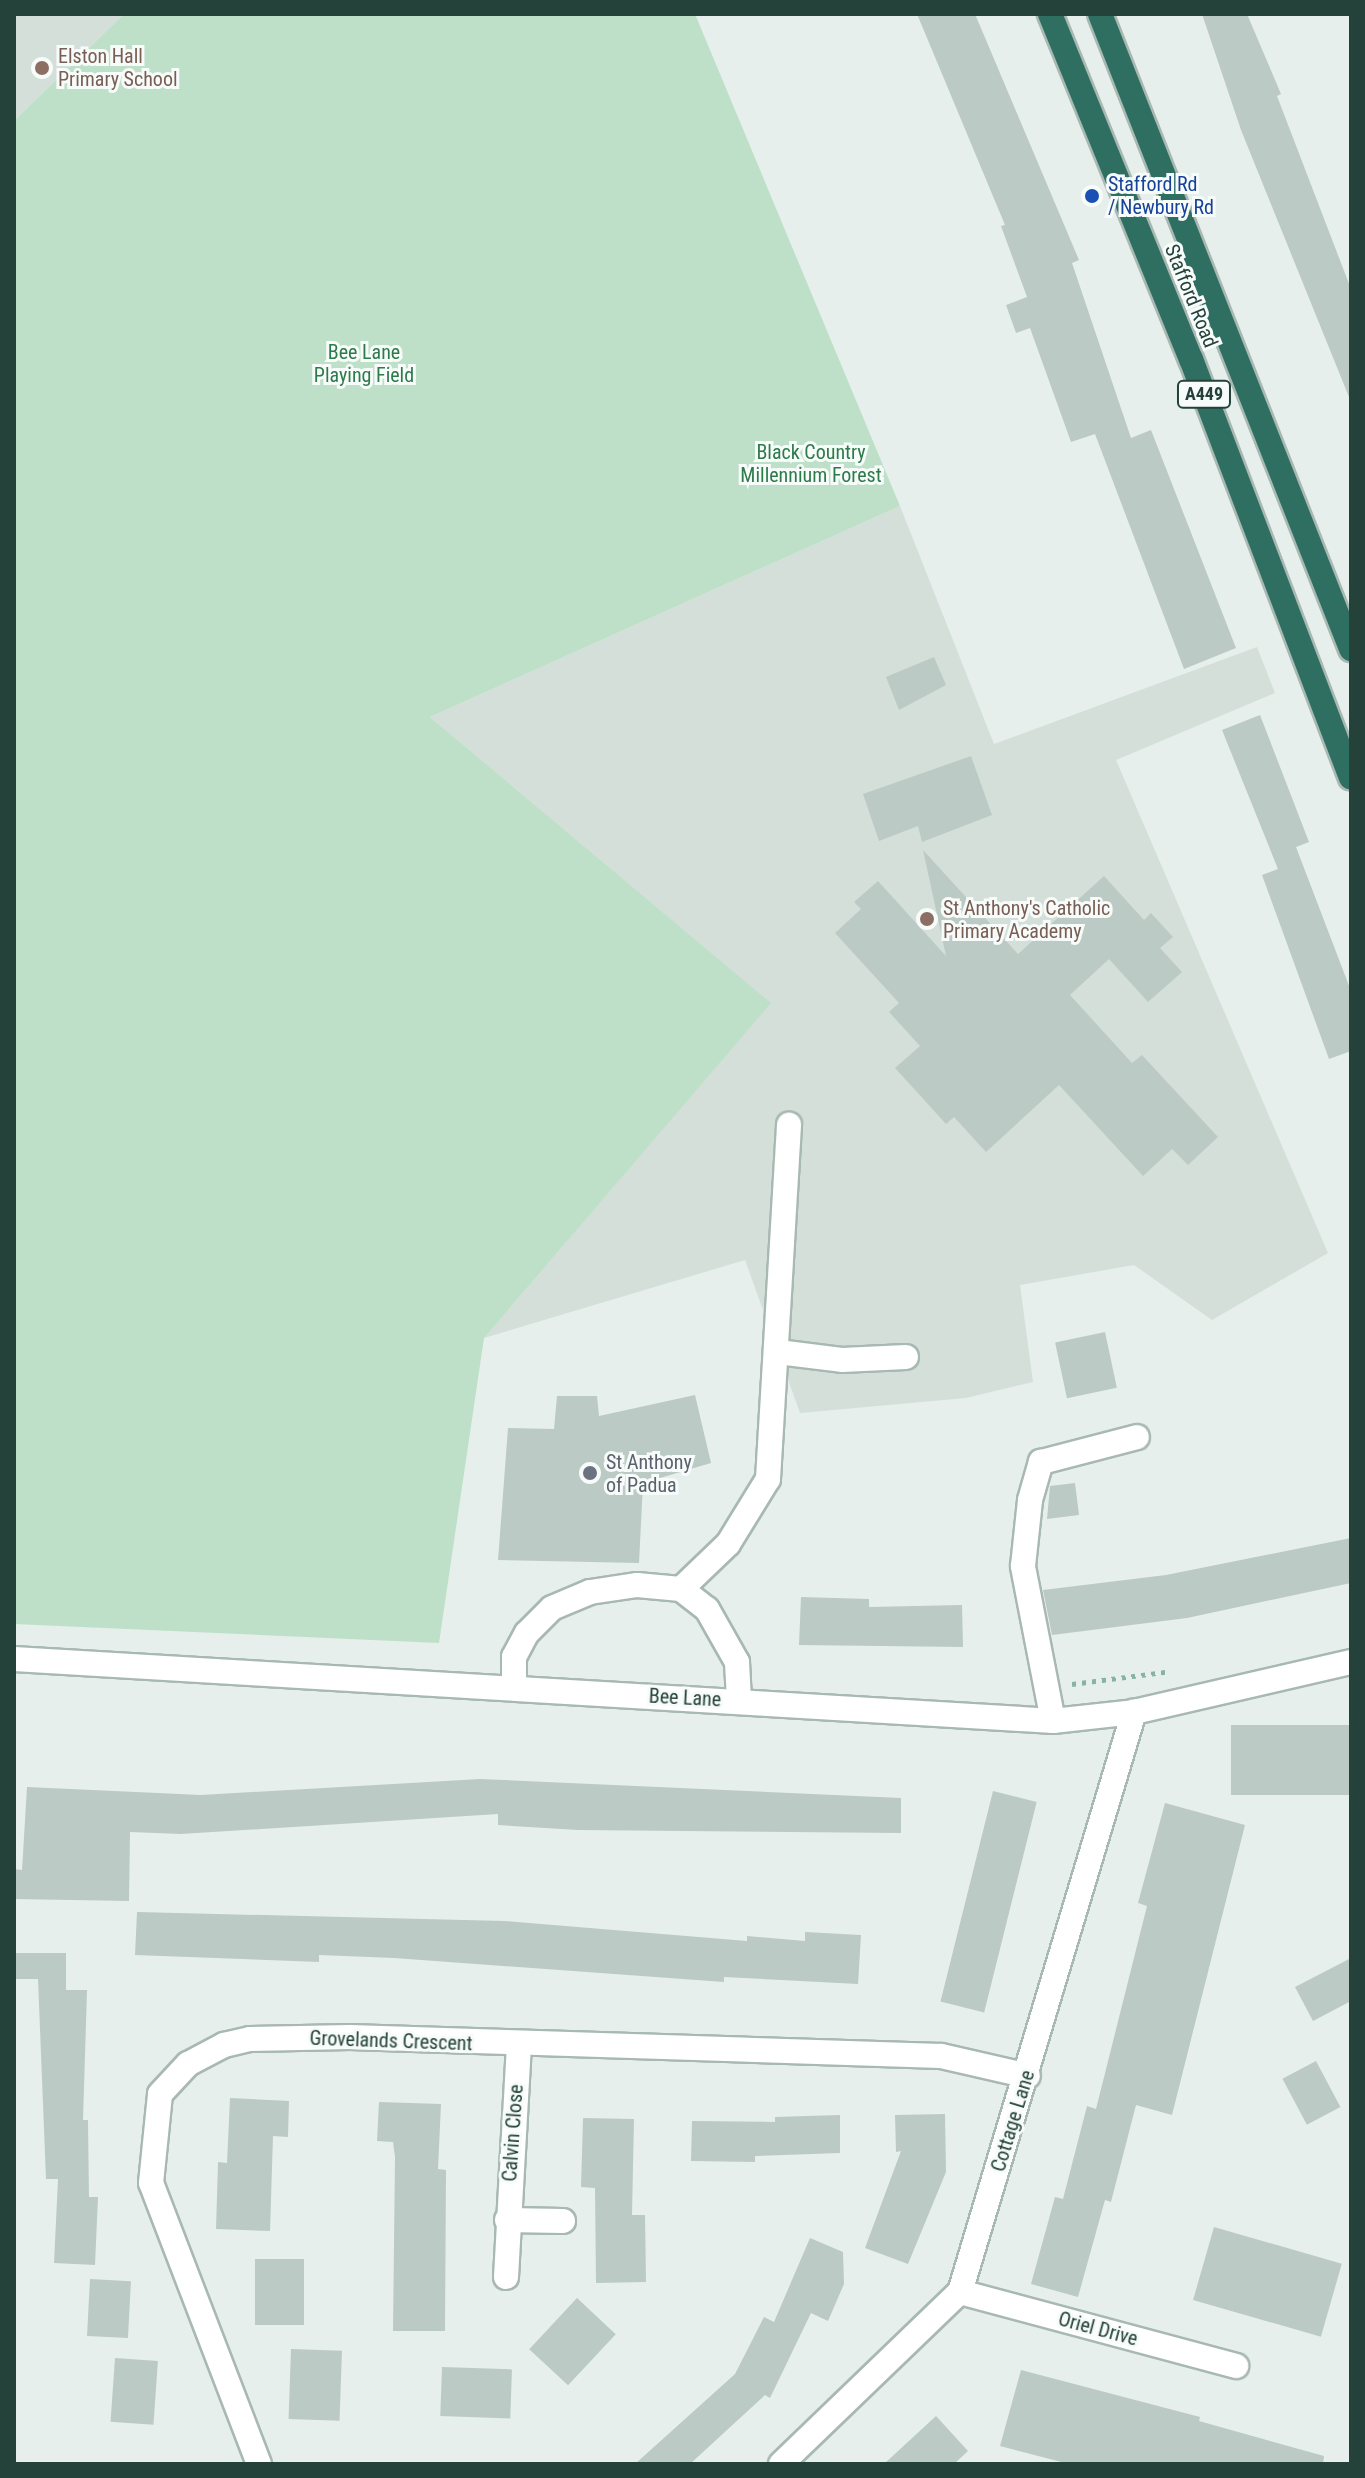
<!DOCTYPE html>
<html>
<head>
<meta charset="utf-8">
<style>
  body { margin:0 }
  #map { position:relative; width:1365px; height:2478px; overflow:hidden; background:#e6efeb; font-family:"Roboto Condensed",sans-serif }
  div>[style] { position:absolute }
  .built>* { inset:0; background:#d4dfda }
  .green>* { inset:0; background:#bfe0c8 }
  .building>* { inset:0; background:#bbcac4; transform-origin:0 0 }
  .path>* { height:5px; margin-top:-2.5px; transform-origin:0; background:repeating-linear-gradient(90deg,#86b3a5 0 4px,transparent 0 10px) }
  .roads { filter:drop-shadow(2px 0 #a8b8b2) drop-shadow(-2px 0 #a8b8b2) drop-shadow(0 2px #a8b8b2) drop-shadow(0 -2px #a8b8b2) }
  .minor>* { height:24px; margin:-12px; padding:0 12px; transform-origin:12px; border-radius:12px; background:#fff }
  .highway>* { height:24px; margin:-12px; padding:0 12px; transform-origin:12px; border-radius:12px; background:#2f6f62 }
  .dots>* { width:22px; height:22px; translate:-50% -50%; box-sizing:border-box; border:4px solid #f7fbf9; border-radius:50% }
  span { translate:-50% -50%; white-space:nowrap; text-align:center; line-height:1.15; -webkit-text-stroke:6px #f7fbf9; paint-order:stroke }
  .shield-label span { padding:2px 6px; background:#f7fbf9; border:2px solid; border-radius:6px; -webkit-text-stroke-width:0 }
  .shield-label { font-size:18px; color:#24423a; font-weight:700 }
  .education-label { font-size:20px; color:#785e54 }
  .left { translate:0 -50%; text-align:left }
  .transit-label { font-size:20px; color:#164399 }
  .street-label { font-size:20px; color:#24423a }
  .park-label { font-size:20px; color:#2d7a4b }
  .worship-label { font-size:20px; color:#5b616d }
  .frame { position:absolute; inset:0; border:16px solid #24423a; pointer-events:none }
</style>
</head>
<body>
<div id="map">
  <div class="built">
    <i style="clip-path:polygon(14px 14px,124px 14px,14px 121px)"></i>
    <i style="clip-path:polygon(900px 506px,994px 744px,1257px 647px,1275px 693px,1116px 760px,1328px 1253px,1212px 1320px,1134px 1265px,1020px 1285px,1033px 1382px,966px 1398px,800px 1413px,745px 1260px,484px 1338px,770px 1003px,430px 717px)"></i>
  </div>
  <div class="green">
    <i style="clip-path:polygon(124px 14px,695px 14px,900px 506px,430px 717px,771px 1003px,484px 1338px,439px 1643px,14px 1624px,14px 121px)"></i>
  </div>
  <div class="building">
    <i style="clip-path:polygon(917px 14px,975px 14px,1079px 260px,1072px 263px,1131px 438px,1151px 430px,1236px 648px,1184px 669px,1095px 434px,1071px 442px,1030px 328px,1016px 333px,1006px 305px,1027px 297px,1001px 226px,1005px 225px)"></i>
    <i style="clip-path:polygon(1202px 14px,1247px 14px,1281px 94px,1277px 96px,1351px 289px,1351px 402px,1241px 130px)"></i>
    <i style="clip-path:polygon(934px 657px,946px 685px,899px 710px,886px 677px)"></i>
    <i style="clip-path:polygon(1260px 715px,1309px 842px,1296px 847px,1351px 991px,1351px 1051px,1329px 1059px,1262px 875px,1278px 869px,1222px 730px)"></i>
    <i style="clip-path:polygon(971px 756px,992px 815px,922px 842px,918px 826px,879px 841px,863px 794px)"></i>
    <i style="clip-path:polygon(923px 850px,1018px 954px,1104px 876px,1144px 920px,1151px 913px,1173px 937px,1160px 948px,1182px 972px,1148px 1002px,1109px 959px,1070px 995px,1132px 1063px,1142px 1055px,1218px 1137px,1188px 1165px,1172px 1149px,1143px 1176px,1059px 1085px,986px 1152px,954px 1117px,946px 1124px,895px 1068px,920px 1046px,889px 1012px,899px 1003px,835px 933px,861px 909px,854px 902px,878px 881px,946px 956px)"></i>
    <i style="left:1105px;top:1332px;width:57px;height:51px;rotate:78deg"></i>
    <i style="clip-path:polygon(695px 1395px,711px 1463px,643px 1483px,639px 1563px,498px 1560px,508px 1428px,554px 1429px,557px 1396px,597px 1396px,599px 1416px)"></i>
    <i style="clip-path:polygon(1075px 1483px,1079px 1515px,1047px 1519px,1050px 1486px)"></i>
    <i style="clip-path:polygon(1351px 1538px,1351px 1583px,1187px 1618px,1052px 1635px,1043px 1590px,1166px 1575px)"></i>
    <i style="clip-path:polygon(801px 1597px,869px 1599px,869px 1607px,962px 1605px,963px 1647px,799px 1645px)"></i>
    <i style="left:1351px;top:1725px;width:70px;height:120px;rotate:90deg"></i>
    <i style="clip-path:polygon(480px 1779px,901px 1798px,901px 1833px,578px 1830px,498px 1825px,498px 1814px,181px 1834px,130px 1832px,129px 1901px,14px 1899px,14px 1869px,22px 1870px,27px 1787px,201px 1795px)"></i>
    <i style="left:993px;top:1791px;width:45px;height:217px;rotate:14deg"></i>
    <i style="clip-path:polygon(1165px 1803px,1245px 1825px,1172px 2115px,1136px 2105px,1111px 2202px,1105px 2200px,1078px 2297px,1031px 2284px,1055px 2197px,1063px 2199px,1087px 2106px,1096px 2109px,1147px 1906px,1138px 1903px)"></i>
    <i style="clip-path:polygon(137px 1912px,504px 1921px,747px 1941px,747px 1936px,805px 1941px,805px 1932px,861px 1935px,858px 1984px,724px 1977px,724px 1982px,394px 1958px,319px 1955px,319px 1962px,135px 1955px)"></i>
    <i style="clip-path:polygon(14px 1953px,66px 1953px,66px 1990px,87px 1990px,83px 2120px,88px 2120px,89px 2197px,98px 2197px,95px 2265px,54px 2263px,58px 2179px,46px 2179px,38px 1979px,14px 1979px)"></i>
    <i style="clip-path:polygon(1351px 1958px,1351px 2001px,1313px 2021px,1295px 1987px)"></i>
    <i style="left:1316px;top:2061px;width:52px;height:38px;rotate:62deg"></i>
    <i style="clip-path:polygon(230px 2098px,289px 2101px,288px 2137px,273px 2136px,270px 2231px,216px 2229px,218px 2162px,227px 2163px)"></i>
    <i style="clip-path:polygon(379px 2102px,441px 2104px,438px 2169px,446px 2170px,445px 2331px,393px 2331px,395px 2157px,393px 2142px,377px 2141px)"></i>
    <i style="clip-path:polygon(945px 2114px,946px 2172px,908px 2264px,865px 2248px,901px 2151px,896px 2152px,895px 2115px)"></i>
    <i style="clip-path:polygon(840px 2115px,840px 2153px,755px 2156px,755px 2162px,691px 2161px,692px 2121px,775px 2122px,775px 2117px)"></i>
    <i style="clip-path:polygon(583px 2118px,634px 2119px,632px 2215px,645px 2215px,646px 2282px,596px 2283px,595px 2188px,581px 2187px)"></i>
    <i style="left:1214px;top:2227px;width:133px;height:76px;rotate:16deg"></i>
    <i style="clip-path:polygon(810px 2238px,843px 2252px,844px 2284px,828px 2321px,811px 2313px,770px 2398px,765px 2395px,690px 2464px,635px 2464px,735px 2374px,764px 2317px,774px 2322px)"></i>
    <i style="left:255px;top:2259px;width:49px;height:66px"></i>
    <i style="left:90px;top:2279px;width:41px;height:57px;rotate:3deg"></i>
    <i style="left:577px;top:2298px;width:53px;height:70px;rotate:43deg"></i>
    <i style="left:291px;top:2349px;width:51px;height:70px;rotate:2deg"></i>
    <i style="left:115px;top:2358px;width:43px;height:64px;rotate:4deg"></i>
    <i style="left:442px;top:2367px;width:70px;height:49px;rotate:2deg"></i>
    <i style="clip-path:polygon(1021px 2370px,1200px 2417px,1199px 2421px,1324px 2456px,1323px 2464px,1069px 2464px,1000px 2446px)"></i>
    <i style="clip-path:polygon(936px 2416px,968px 2451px,954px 2464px,884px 2464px)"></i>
  </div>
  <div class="path">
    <i style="left:1072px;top:1684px;width:94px;rotate:-7.4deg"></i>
  </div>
  <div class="roads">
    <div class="minor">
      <i style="left:778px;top:1352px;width:64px;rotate:7.1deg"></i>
      <i style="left:842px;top:1360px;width:64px;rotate:-2.7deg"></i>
      <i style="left:681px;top:1589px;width:65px;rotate:-43.8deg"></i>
      <i style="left:728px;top:1544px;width:76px;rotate:-58.4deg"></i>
      <i style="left:768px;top:1479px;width:355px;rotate:-86.6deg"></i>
      <i style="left:14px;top:1659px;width:1041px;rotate:3.41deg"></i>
      <i style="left:1053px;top:1721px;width:81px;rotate:-6.3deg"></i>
      <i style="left:1134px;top:1712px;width:223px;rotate:-13deg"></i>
      <i style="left:514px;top:1688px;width:31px;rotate:-90deg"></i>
      <i style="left:514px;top:1657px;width:27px;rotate:-62deg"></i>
      <i style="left:527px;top:1633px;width:35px;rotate:-45deg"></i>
      <i style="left:552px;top:1608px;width:41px;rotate:-22.8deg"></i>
      <i style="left:590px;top:1592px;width:48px;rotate:-8.5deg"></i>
      <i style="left:637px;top:1585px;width:44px;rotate:5.2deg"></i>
      <i style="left:681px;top:1589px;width:33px;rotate:38deg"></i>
      <i style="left:707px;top:1609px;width:61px;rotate:60.5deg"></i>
      <i style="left:737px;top:1662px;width:39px;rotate:87deg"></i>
      <i style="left:1053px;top:1721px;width:158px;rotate:-101deg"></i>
      <i style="left:1023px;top:1566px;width:66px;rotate:-83.9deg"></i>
      <i style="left:1030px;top:1500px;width:40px;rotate:-74deg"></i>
      <i style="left:1041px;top:1462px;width:99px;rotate:-14.6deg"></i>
      <i style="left:507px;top:2220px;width:56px;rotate:1deg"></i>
      <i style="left:506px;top:2277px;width:230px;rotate:-86.8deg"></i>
      <i style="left:960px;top:2292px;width:286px;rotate:15deg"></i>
      <i style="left:259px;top:2464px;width:301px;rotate:-111deg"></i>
      <i style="left:151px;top:2183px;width:89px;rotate:-84.2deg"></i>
      <i style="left:160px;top:2094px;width:41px;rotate:-47deg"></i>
      <i style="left:188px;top:2064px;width:41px;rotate:-27.8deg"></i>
      <i style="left:224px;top:2045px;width:27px;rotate:-13deg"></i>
      <i style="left:250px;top:2039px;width:100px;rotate:-1.1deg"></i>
      <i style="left:350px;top:2037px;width:591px;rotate:1.84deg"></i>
      <i style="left:941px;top:2056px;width:89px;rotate:12.9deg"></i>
      <i style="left:781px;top:2464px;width:248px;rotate:-43.9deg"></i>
      <i style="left:960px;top:2292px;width:606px;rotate:-73.3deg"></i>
    </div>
    <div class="highway">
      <i style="left:1050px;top:14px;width:373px;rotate:67.8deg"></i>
      <i style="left:1191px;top:359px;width:448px;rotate:69.1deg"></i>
      <i style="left:1100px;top:14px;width:683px;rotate:68.43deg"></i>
    </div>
  </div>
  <div class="dots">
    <i style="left:42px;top:68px;background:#8d6e63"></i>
    <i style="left:1092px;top:196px;background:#1a4fb4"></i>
    <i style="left:927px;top:919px;background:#8d6e63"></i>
    <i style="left:590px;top:1473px;background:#6b7280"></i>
  </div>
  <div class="shield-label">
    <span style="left:1204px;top:394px">A449</span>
  </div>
  <div class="education-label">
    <span class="left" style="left:58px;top:68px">Elston Hall<br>Primary School</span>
    <span class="left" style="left:943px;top:920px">St Anthony's Catholic<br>Primary Academy</span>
  </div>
  <div class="transit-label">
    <span class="left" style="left:1108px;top:196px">Stafford Rd<br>/ Newbury Rd</span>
  </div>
  <div class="street-label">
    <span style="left:1191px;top:296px;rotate:68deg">Stafford Road</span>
    <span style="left:685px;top:1698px;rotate:3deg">Bee Lane</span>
    <span style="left:391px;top:2041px;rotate:2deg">Grovelands Crescent</span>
    <span style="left:1013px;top:2121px;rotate:-73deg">Cottage Lane</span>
    <span style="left:513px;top:2133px;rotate:-86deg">Calvin Close</span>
    <span style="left:1098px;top:2329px;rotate:15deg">Oriel Drive</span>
  </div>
  <div class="park-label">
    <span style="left:364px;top:364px">Bee Lane<br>Playing Field</span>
    <span style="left:811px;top:464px">Black Country<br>Millennium Forest</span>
  </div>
  <div class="worship-label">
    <span class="left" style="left:606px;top:1474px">St Anthony<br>of Padua</span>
  </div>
  <div class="frame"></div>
</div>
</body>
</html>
